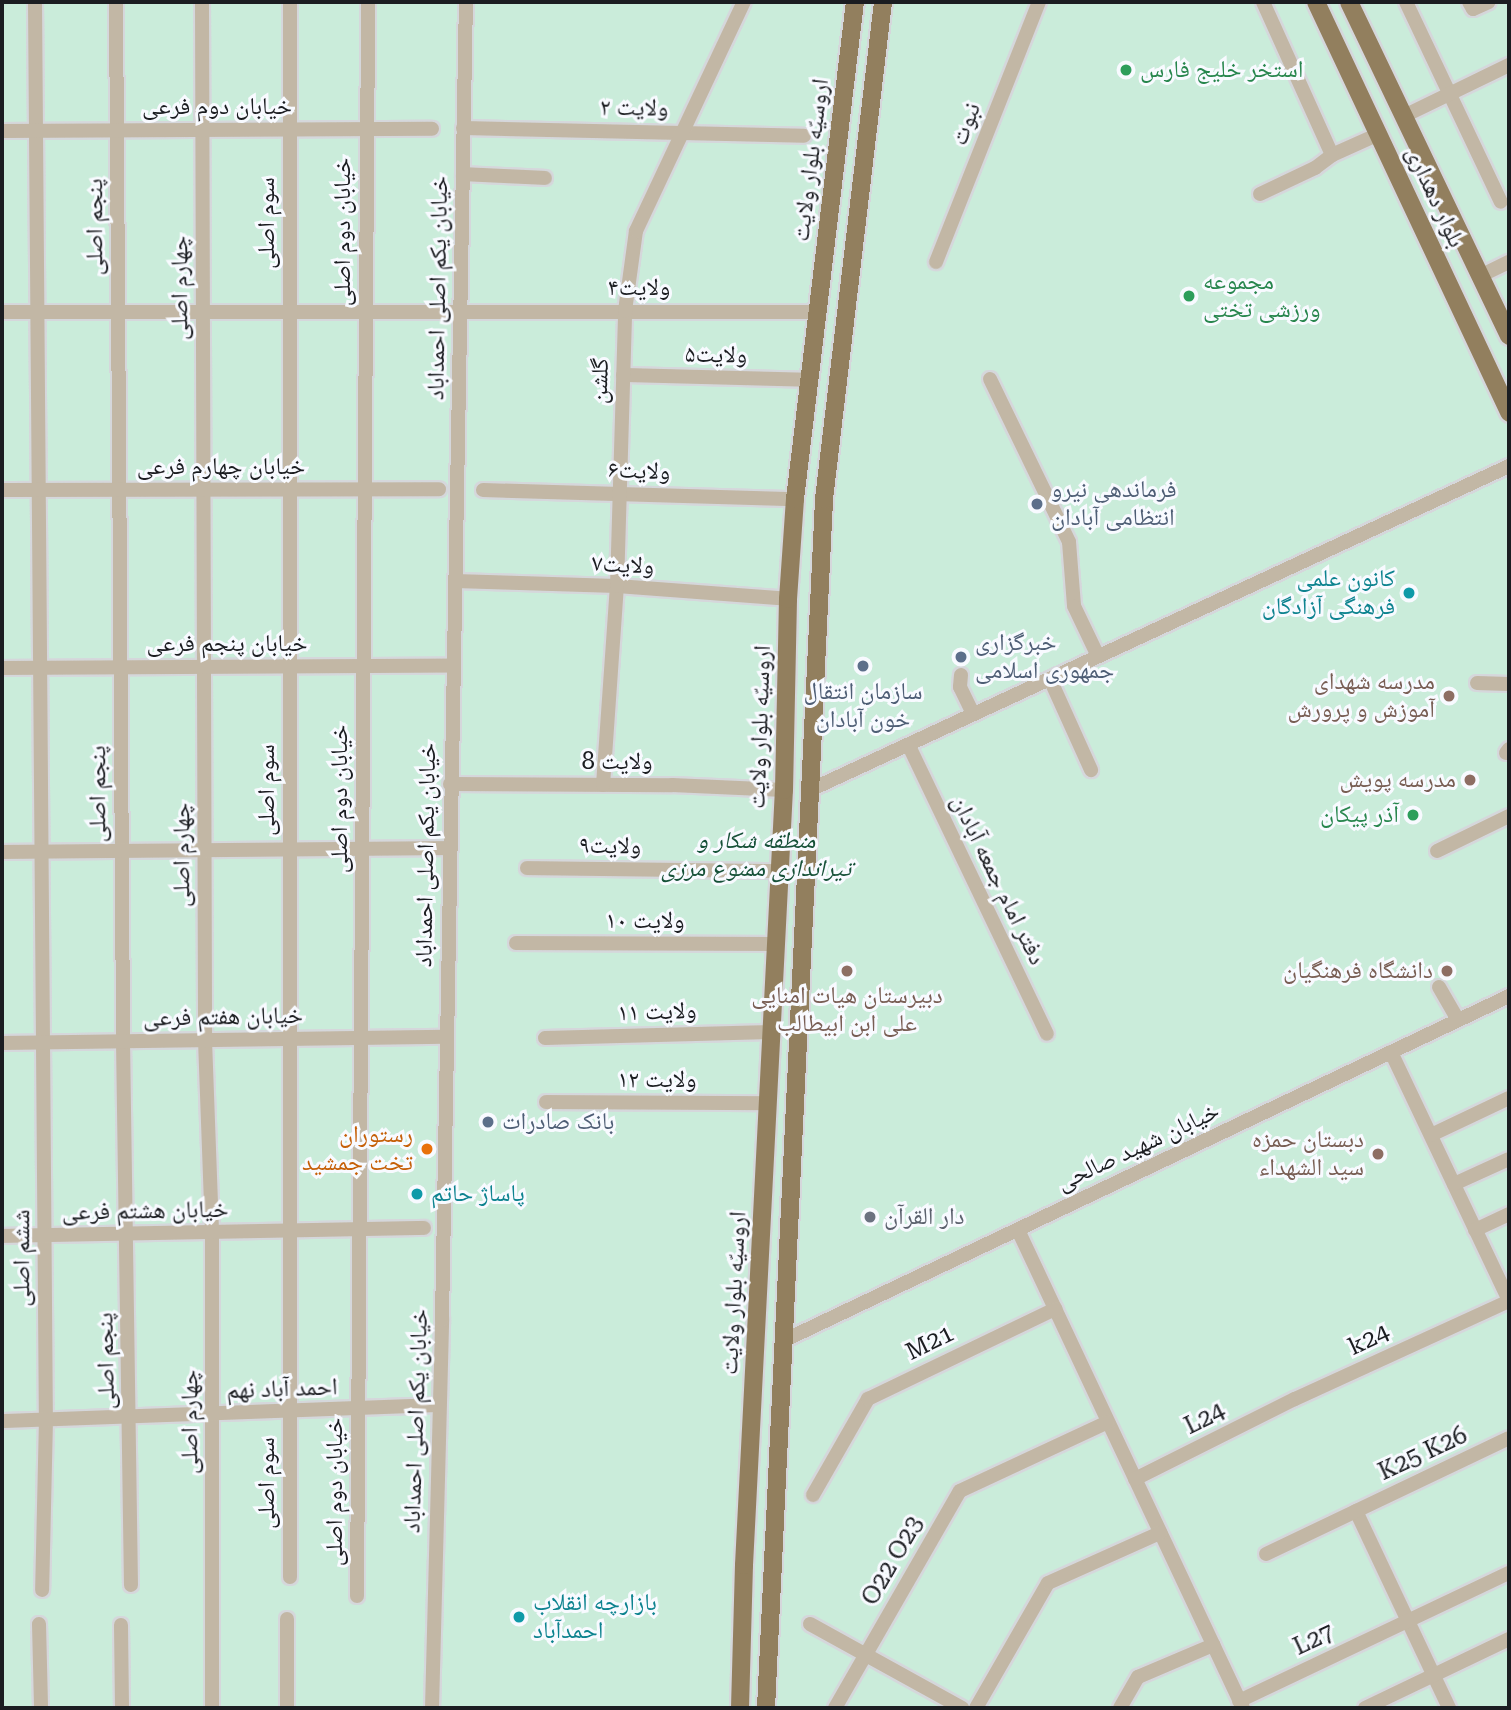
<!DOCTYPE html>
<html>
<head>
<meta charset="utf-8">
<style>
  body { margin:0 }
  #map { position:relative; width:1511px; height:1710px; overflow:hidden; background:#f8faff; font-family:"Roboto Serif","Noto Naskh Arabic",serif }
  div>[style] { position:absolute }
  .green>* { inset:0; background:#caecda; transform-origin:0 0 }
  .roads { filter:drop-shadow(2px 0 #d5d7db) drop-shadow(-2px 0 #d5d7db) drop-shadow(0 2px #d5d7db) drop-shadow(0 -2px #d5d7db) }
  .minor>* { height:14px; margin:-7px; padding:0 7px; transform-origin:7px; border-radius:7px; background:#c2b7a5 }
  .major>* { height:18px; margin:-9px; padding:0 9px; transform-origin:9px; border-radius:9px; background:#927f5e }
  .dots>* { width:19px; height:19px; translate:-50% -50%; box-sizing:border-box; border:4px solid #f8faff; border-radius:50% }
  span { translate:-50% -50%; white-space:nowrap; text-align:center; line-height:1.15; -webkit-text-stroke:6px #f8faff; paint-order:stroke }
  .leisure-label { font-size:24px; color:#27864d }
  .left { translate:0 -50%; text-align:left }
  .right { translate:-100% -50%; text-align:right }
  .street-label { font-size:24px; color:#1b1d21 }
  .service-label { font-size:24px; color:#4e5e75 }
  .culture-label { font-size:24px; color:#0d838f }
  .education-label { font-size:24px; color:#785e54 }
  .park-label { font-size:24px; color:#165138; font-style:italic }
  .food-label { font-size:24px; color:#c56008 }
  .worship-label { font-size:24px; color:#5b616d }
  .frame { position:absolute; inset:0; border:4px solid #1b1d21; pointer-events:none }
</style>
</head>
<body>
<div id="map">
  <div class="green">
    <i style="left:2px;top:2px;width:1507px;height:1706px"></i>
  </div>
  <div class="roads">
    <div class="minor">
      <i style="left:35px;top:2px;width:1417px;rotate:89.56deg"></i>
      <i style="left:46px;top:1419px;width:171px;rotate:91.3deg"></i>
      <i style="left:116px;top:2px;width:1039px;rotate:89.61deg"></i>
      <i style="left:123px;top:1041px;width:544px;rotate:89.16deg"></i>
      <i style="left:202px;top:2px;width:1038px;rotate:89.83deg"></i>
      <i style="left:205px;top:1040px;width:192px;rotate:87.9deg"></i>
      <i style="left:212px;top:1232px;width:476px;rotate:90deg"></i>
      <i style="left:1263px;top:2px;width:168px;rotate:65.7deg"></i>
      <i style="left:1332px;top:155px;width:51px;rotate:-24.1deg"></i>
      <i style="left:1406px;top:2px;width:221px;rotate:64.6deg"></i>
      <i style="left:1469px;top:2px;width:8px;rotate:60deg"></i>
      <i style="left:1473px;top:9px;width:17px;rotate:-24deg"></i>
      <i style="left:1404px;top:116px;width:117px;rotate:-25.9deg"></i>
      <i style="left:463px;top:128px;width:341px;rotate:1.3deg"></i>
      <i style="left:2px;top:131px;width:430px;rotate:-0.3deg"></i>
      <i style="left:463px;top:174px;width:82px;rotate:2.8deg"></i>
      <i style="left:1260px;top:194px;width:61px;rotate:-25.3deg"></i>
      <i style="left:1315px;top:168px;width:21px;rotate:-37deg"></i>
      <i style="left:936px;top:262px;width:280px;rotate:-68.4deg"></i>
      <i style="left:1482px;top:275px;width:30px;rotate:-26deg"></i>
      <i style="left:2px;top:312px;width:815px"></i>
      <i style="left:623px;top:375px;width:186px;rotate:1.5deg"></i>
      <i style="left:990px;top:379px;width:181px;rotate:64.1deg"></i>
      <i style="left:1069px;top:542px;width:64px;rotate:85.5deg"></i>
      <i style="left:1074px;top:606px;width:55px;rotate:64.4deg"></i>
      <i style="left:2px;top:490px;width:437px;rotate:-0.1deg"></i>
      <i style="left:483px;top:490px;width:312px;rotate:1.7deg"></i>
      <i style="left:455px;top:581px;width:162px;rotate:1.8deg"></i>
      <i style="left:617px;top:586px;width:171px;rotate:4.3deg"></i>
      <i style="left:2px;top:668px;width:451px;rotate:-0.3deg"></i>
      <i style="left:961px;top:675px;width:12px;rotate:95deg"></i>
      <i style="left:960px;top:687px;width:30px;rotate:64deg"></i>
      <i style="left:1050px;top:679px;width:100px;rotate:65.7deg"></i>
      <i style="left:1477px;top:683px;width:32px;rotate:2deg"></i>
      <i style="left:909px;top:746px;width:319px;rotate:64.4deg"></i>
      <i style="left:1506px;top:753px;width:5px;rotate:-53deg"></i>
      <i style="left:450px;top:784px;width:222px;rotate:0.3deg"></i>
      <i style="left:672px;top:785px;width:112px;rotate:2.6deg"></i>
      <i style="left:603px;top:785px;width:199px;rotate:-86deg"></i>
      <i style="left:617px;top:586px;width:275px;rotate:-88.3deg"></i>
      <i style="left:625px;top:311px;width:81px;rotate:-82.2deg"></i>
      <i style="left:636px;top:231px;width:253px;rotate:-64.8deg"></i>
      <i style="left:810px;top:790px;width:770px;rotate:-24.87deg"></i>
      <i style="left:1437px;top:851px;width:80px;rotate:-25.9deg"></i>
      <i style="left:2px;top:852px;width:447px;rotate:-0.5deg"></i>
      <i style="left:527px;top:868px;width:251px;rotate:0.7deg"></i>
      <i style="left:516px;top:943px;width:258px;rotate:0.2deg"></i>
      <i style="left:1439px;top:987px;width:38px;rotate:60deg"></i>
      <i style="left:545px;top:1038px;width:226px;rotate:-1.5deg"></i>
      <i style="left:2px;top:1043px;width:443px;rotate:-0.8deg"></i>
      <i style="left:1391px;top:1052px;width:276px;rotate:64.6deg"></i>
      <i style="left:546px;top:1102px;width:221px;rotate:0.3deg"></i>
      <i style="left:1431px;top:1135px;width:86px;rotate:-25.4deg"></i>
      <i style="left:1454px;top:1184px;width:60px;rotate:-24.4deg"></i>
      <i style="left:1018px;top:1230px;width:528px;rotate:64.79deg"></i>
      <i style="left:1475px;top:1230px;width:38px;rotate:-25deg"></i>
      <i style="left:2px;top:1236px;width:422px;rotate:-1.1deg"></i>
      <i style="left:785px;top:1340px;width:802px;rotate:-25.41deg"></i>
      <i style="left:2px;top:1421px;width:436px;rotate:-2.1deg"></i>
      <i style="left:1135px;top:1479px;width:179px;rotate:-26.6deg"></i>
      <i style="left:1295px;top:1399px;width:235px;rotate:-24.6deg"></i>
      <i style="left:813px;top:1495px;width:111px;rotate:-60.2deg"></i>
      <i style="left:868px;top:1399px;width:208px;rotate:-25.7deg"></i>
      <i style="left:1356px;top:1511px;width:218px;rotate:64.7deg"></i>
      <i style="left:1266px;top:1554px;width:269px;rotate:-25.5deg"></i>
      <i style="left:290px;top:1577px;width:1575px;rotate:-90deg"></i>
      <i style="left:357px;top:1596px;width:1594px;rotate:-89.6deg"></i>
      <i style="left:287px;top:1619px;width:89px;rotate:90deg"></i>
      <i style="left:39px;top:1624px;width:84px;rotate:88.6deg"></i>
      <i style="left:810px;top:1624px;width:174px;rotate:28.9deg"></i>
      <i style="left:121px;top:1625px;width:83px;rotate:89.3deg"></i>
      <i style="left:1239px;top:1701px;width:299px;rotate:-25.4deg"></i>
      <i style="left:432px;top:1708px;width:388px;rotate:-88.5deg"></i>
      <i style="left:442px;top:1320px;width:1318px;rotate:-88.96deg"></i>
      <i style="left:835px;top:1708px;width:250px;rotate:-60.1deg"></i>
      <i style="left:960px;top:1491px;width:163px;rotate:-25deg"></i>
      <i style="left:976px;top:1708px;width:144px;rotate:-60.1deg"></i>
      <i style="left:1048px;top:1583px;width:123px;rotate:-24.1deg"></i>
      <i style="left:1120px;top:1708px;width:36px;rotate:-60deg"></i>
      <i style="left:1138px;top:1677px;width:82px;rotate:-23.1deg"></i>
      <i style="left:1365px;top:1708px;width:160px;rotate:-25.6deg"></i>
    </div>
    <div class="major">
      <i style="left:1316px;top:2px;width:454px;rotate:64.8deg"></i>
      <i style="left:1349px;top:2px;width:370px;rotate:64.4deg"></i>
      <i style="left:740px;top:1708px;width:143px;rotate:-88.4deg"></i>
      <i style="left:744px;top:1565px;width:776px;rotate:-87.05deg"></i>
      <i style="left:784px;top:790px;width:191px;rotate:-88.8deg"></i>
      <i style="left:788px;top:599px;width:100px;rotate:-86deg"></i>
      <i style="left:795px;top:499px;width:501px;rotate:-83.12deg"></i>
      <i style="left:766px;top:1708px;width:1210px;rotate:-87.25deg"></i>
      <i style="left:824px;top:499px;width:500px;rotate:-83.23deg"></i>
    </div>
  </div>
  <div class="dots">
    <i style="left:1126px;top:70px;background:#2e9e5b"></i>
    <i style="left:1189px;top:296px;background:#2e9e5b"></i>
    <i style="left:1037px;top:504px;background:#5c6f8a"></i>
    <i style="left:1409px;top:593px;background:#0f9aa8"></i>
    <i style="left:961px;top:657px;background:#5c6f8a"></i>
    <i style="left:863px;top:666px;background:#5c6f8a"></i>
    <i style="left:1449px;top:696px;background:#8d6e63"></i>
    <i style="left:1470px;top:780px;background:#8d6e63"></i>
    <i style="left:1413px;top:815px;background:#2e9e5b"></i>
    <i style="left:847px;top:971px;background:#8d6e63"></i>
    <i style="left:1447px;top:971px;background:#8d6e63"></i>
    <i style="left:488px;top:1122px;background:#5c6f8a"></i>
    <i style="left:427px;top:1149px;background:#e8710a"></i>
    <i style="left:1378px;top:1154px;background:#8d6e63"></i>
    <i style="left:417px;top:1194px;background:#0f9aa8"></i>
    <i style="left:870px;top:1217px;background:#6b7280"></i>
    <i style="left:519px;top:1617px;background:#0f9aa8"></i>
  </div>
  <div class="leisure-label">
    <span class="left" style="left:1140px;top:70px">استخر خلیج فارس</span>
    <span class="left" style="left:1203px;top:296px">مجموعه<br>ورزشی تختی</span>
    <span class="right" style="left:1399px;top:815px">آذر پیکان</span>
  </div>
  <div class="street-label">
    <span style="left:217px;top:107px">خیابان دوم فرعی</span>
    <span style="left:634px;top:108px;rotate:1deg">ولایت ۲</span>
    <span style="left:966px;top:124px;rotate:-69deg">نبوت</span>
    <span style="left:811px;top:160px;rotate:-83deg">اروسیّه بلوار ولایت</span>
    <span style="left:1435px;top:197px;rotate:65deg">بلوار دهداری</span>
    <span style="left:267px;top:223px;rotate:-90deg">سوم اصلی</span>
    <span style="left:95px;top:227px;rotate:-90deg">پنجم اصلی</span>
    <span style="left:343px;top:232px;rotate:-90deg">خیابان دوم اصلی</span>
    <span style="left:180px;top:288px;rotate:-90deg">چهارم اصلی</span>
    <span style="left:438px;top:288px;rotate:-89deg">خیابان یکم اصلی احمداباد</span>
    <span style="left:639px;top:288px">ولایت۴</span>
    <span style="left:716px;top:355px;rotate:1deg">ولایت۵</span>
    <span style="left:600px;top:381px;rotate:-88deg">گلشن</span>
    <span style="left:221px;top:467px">خیابان چهارم فرعی</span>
    <span style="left:639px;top:471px;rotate:2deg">ولایت۶</span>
    <span style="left:623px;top:565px;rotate:3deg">ولایت۷</span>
    <span style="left:227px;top:644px">خیابان پنجم فرعی</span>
    <span style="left:760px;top:727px;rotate:-88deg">اروسیّه بلوار ولایت</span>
    <span style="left:617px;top:762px">ولایت 8</span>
    <span style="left:267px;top:790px;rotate:-90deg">سوم اصلی</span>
    <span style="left:98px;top:794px;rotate:-90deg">پنجم اصلی</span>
    <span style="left:340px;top:799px;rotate:-90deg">خیابان دوم اصلی</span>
    <span style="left:610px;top:846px;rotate:1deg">ولایت۹</span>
    <span style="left:182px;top:855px;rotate:-90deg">چهارم اصلی</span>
    <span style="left:426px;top:855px;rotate:-89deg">خیابان یکم اصلی احمداباد</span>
    <span style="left:998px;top:880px;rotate:64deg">دفتر امام جمعه آبادان</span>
    <span style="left:645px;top:921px">ولایت ۱۰</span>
    <span style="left:657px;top:1012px;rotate:-2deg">ولایت ۱۱</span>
    <span style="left:223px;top:1017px;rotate:-1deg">خیابان هفتم فرعی</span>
    <span style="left:657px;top:1080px">ولایت ۱۲</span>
    <span style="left:1138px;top:1147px;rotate:-25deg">خیابان شهید صالحی</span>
    <span style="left:145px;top:1211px;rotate:-1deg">خیابان هشتم فرعی</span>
    <span style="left:22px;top:1258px;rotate:-90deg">ششم اصلی</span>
    <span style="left:734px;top:1293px;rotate:-87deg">اروسیّه بلوار ولایت</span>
    <span style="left:1369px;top:1340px;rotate:-25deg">k24</span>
    <span style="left:930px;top:1343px;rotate:-26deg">M21</span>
    <span style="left:106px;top:1361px;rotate:-91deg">پنجم اصلی</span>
    <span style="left:282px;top:1389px;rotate:-2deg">احمد آباد نهم</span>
    <span style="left:1205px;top:1419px;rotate:-26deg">L24</span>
    <span style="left:416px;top:1421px;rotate:-88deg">خیابان یکم اصلی احمداباد</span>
    <span style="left:190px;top:1422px;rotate:-90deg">چهارم اصلی</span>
    <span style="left:1423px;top:1454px;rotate:-25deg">K25 K26</span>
    <span style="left:267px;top:1483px;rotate:-90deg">سوم اصلی</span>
    <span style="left:335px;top:1492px;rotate:-90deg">خیابان دوم اصلی</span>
    <span style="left:893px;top:1561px;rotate:-60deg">O22 O23</span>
    <span style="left:1314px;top:1640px;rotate:-25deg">L27</span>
  </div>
  <div class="service-label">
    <span class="left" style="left:1051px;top:504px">فرماندهی نیرو<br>انتظامی آبادان</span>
    <span class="left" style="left:975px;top:657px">خبرگزاری<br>جمهوری اسلامی</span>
    <span style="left:863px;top:706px">سازمان انتقال<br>خون آبادان</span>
    <span class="left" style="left:502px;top:1122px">بانک صادرات</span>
  </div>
  <div class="culture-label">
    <span class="right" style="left:1395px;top:593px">کانون علمی<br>فرهنگی آزادگان</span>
    <span class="left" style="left:431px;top:1194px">پاساژ حاتم</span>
    <span class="left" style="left:533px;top:1617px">بازارچه انقلاب<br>احمدآباد</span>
  </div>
  <div class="education-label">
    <span class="right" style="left:1435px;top:696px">مدرسه شهدای<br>آموزش و پرورش</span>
    <span class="right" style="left:1456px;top:780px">مدرسه پویش</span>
    <span class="right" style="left:1433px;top:971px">دانشگاه فرهنگیان</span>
    <span style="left:847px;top:1010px">دبیرستان هیات امنایی<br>علی ابن ابیطالب</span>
    <span class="right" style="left:1364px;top:1154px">دبستان حمزه<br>سید الشهداء</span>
  </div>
  <div class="park-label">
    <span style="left:756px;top:855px">منطقه شکار و<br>تیراندازی ممنوع مرزی</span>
  </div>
  <div class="food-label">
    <span class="right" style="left:413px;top:1149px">رستوران<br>تخت جمشید</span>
  </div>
  <div class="worship-label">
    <span class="left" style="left:884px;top:1217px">دار القرآن</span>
  </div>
  <div class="frame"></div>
</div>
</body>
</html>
